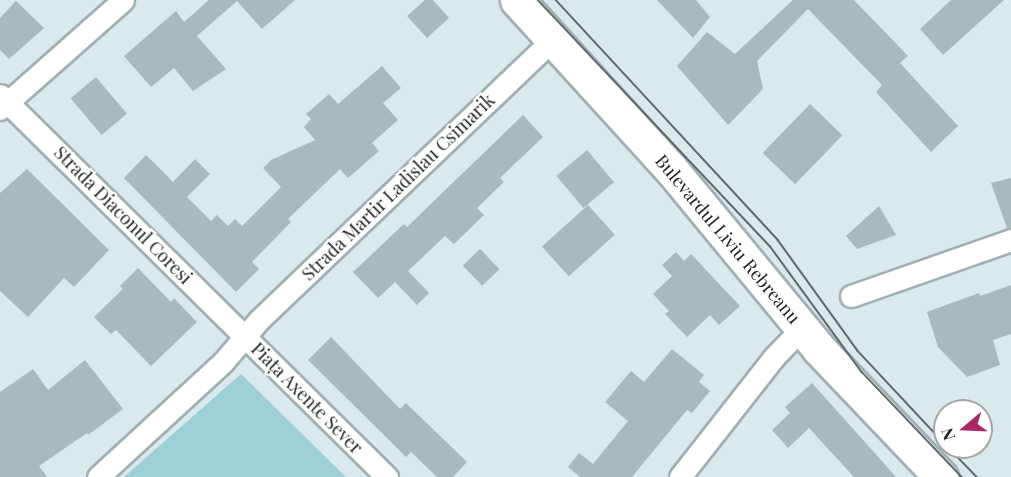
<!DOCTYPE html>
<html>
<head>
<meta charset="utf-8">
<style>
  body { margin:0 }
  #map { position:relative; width:1011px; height:477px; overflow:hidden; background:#d9e9ec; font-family:"Playfair Display",serif }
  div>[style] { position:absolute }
  .green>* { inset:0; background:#9dcfd7 }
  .building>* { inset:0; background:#aab9bc; transform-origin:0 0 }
  .roads { filter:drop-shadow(2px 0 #a0b0b2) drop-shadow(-2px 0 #a0b0b2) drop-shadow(0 2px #a0b0b2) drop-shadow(0 -2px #a0b0b2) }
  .street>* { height:21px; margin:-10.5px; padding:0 10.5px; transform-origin:10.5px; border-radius:10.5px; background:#fff }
  .primary>* { height:33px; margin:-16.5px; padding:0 16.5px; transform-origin:16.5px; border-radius:16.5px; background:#fff }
  .tram>* { height:1.5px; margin:-0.75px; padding:0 0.75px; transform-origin:0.75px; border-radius:0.75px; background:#606a6c }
  span { translate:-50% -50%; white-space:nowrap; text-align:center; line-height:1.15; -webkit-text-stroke:4.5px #fff; paint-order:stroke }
  .street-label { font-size:18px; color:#1b2122 }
  .north { position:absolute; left:933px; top:399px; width:60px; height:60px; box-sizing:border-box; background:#fff; border:2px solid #a4a6a7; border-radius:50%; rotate:251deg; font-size:16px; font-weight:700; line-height:24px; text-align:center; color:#1b2122 }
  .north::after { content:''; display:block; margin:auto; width:21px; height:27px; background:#af2666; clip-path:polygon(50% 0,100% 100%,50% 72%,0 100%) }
</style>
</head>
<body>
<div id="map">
  <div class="green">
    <i style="clip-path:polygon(241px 374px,346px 477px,124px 477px)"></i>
  </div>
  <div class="building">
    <i style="clip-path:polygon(209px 0,295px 0,262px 29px,237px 1px,197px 36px,226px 69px,193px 91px,174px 68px,151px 87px,124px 56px,176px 11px,184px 22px)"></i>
    <i style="clip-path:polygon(425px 0,433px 0,449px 18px,427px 38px,407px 16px)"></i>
    <i style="clip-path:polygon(657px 0,696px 0,710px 17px,693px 38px)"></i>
    <i style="clip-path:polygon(793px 0,854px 0,908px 56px,900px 63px,958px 126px,931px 152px,876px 92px,882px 85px,808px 9px,757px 61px,763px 89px,728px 125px,677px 66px,707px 32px,735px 54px)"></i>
    <i style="clip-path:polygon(951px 0,1004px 0,943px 55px,920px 29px)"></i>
    <i style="clip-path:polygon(16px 1px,44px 28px,9px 59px,0 50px,0 18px)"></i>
    <i style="clip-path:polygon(382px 66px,401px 88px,383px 103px,398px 120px,372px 143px,379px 151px,348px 178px,340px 169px,288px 219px,291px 222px,252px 262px,259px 269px,236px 292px,124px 178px,146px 155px,173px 182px,195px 159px,210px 174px,187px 197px,211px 221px,217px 215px,228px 226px,235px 219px,242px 226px,281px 187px,263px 168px,271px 160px,315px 140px,304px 127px,311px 119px,306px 114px,329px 94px,338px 104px)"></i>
    <i style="left:96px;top:77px;width:48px;height:33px;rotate:50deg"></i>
    <i style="left:810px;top:104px;width:45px;height:68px;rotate:44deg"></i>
    <i style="clip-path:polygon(523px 115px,543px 137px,500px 178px,504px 182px,477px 208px,484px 215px,454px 244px,445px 236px,408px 271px,429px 293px,417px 305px,395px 282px,378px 298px,353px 272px,404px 224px,407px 227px)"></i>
    <i style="left:587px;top:150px;width:42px;height:40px;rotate:50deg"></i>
    <i style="clip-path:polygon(27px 169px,109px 250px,74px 287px,64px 278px,28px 317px,0 291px,0 193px)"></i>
    <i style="clip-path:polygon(1011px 178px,1011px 228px,1007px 228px,991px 183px)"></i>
    <i style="left:588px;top:205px;width:40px;height:62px;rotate:48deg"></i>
    <i style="clip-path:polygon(879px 206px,896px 235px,857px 249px,846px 236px)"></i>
    <i style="left:480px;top:249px;width:28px;height:24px;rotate:46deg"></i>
    <i style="clip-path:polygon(676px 252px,684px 261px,691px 254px,740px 306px,719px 325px,710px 315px,687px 337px,665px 314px,669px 311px,653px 294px,672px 276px,662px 265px)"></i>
    <i style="clip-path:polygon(138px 268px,171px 302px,174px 298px,197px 322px,151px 366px,116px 330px,111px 334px,94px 317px,123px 289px,120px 286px)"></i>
    <i style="clip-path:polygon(1011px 285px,1011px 334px,993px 340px,1000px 365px,967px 377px,938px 347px,927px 312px,979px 293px,980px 296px)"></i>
    <i style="clip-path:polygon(331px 337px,400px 409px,406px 403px,467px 462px,453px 477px,437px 477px,411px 452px,406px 457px,308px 360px)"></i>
    <i style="clip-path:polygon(672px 349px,704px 375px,699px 382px,710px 391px,692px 413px,687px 410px,632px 477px,580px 477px,568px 467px,579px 453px,593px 464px,628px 421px,605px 402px,631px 371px,644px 382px)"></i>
    <i style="clip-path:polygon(85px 360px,123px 409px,88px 435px,87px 433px,39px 466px,47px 477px,0 477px,0 392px,33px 369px,48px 390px)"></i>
    <i style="clip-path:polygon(812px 383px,873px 451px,896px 477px,854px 477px,809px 428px,788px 448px,772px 430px,790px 413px,785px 407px)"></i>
  </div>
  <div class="roads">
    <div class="street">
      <i style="left:0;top:95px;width:544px;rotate:44.63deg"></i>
      <i style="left:0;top:109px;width:164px;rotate:-41.5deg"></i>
      <i style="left:851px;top:296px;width:170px;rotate:-19.3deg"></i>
      <i style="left:98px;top:477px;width:170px;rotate:-42.6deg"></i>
      <i style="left:223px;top:362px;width:55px;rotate:-49.4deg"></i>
      <i style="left:259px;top:320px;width:407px;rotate:-43.7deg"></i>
      <i style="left:680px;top:477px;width:154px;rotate:-51.9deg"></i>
      <i style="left:775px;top:356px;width:39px;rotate:-46deg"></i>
    </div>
    <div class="primary">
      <i style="left:517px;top:0;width:227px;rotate:47.7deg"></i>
      <i style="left:670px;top:168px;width:234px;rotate:50.5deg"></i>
      <i style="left:819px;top:349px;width:177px;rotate:46.4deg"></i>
    </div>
  </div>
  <div class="tram">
    <i style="left:538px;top:0;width:338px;rotate:46.7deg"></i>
    <i style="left:770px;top:246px;width:156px;rotate:53.9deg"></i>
    <i style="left:862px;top:372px;width:145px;rotate:46.4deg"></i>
    <i style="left:556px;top:0;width:327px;rotate:47.2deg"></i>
    <i style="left:778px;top:240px;width:137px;rotate:54.2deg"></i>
    <i style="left:858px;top:351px;width:127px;rotate:46.9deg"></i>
    <i style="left:948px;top:447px;width:42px;rotate:46deg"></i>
  </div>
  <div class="street-label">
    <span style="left:398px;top:187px;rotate:-44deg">Strada Martir Ladislau Csimarik</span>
    <span style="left:123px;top:215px;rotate:45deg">Strada Diaconul Coresi</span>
    <span style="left:728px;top:239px;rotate:50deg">Bulevardul Liviu Rebreanu</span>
    <span style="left:307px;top:398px;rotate:45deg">Piața Axente Sever</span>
  </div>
  <div class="north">N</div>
</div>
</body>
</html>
